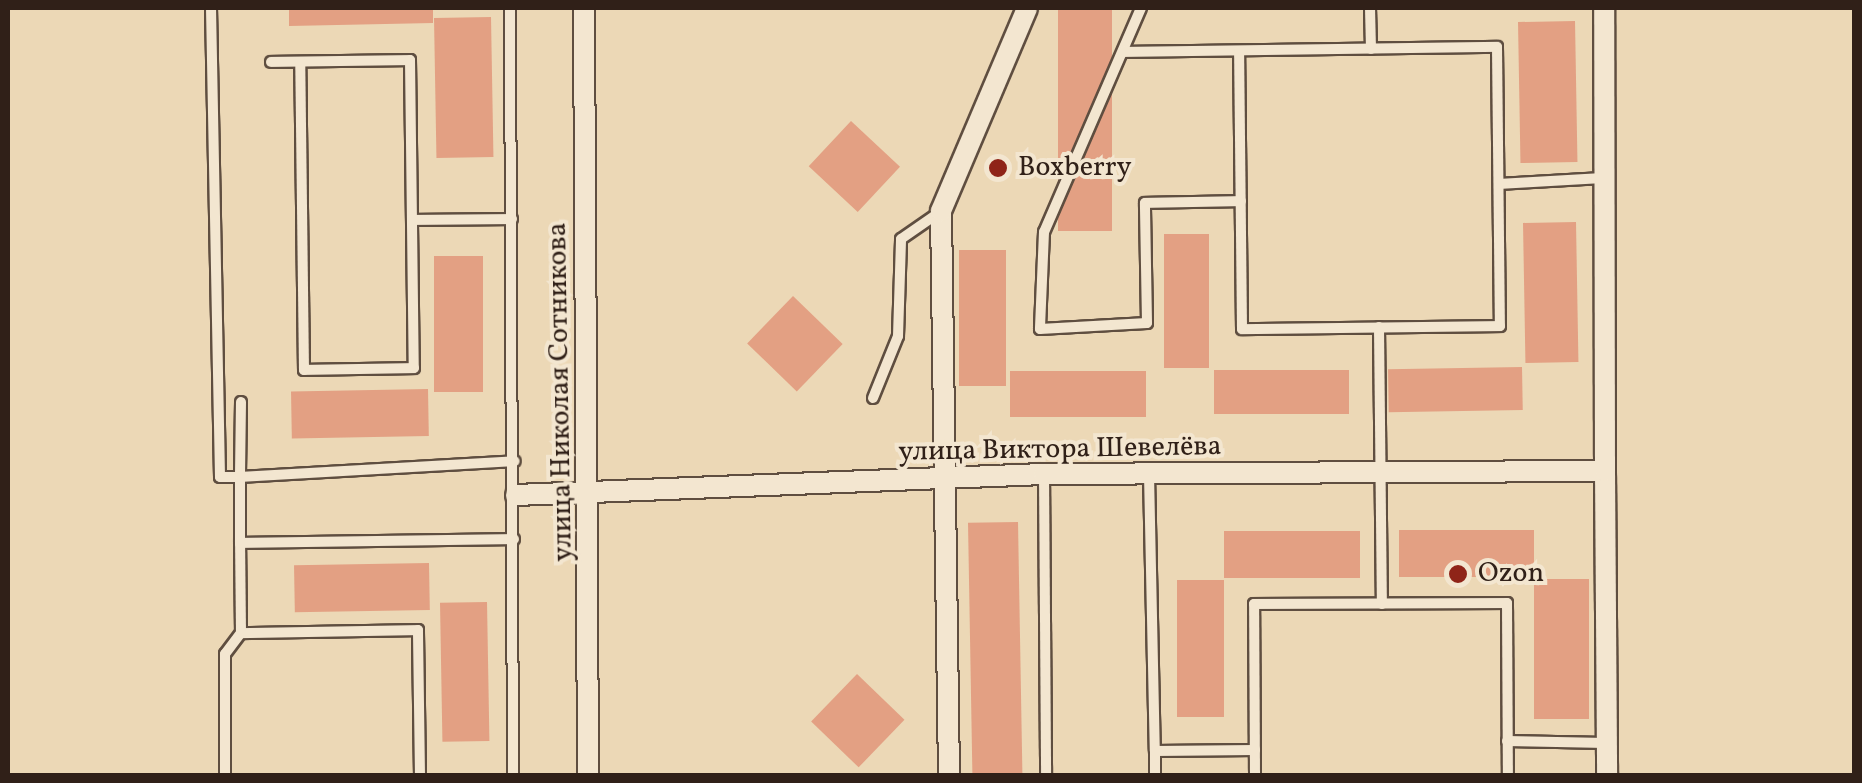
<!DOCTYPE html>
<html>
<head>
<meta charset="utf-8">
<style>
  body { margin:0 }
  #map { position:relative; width:1862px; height:783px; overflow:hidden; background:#ecd8b6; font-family:Vollkorn,serif }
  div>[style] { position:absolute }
  .building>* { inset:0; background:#e3a083; transform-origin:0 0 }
  .roads { filter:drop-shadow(2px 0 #5f4e40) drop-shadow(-2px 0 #5f4e40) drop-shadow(0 2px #5f4e40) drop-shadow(0 -2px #5f4e40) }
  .service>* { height:10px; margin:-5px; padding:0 5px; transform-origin:5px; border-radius:5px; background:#f3e6d0 }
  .minor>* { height:20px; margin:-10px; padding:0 10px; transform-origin:10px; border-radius:10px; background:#f3e6d0 }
  .dots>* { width:28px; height:28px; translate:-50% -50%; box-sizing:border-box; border:5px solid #f3e6d0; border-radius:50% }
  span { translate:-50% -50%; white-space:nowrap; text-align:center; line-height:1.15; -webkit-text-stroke:8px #f3e6d0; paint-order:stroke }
  .poi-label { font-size:28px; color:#302018 }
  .left { translate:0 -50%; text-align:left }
  .street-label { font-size:28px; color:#302018 }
  .frame { position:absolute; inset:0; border:10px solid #302018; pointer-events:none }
</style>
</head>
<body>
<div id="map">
  <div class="building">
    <i style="clip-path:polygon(289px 8px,433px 8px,433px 23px,289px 26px)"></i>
    <i style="left:1058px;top:8px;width:54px;height:223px"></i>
    <i style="left:491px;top:17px;width:140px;height:57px;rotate:89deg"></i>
    <i style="left:1575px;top:21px;width:141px;height:57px;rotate:89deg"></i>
    <i style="left:851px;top:121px;width:67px;height:62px;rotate:43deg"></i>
    <i style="left:1576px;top:222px;width:140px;height:53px;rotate:89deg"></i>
    <i style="left:1209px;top:234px;width:134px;height:45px;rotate:90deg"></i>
    <i style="left:959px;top:250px;width:47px;height:136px"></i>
    <i style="left:434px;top:256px;width:49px;height:136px"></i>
    <i style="left:793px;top:296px;width:69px;height:66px;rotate:44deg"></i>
    <i style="left:1522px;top:367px;width:43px;height:134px;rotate:89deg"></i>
    <i style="left:1349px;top:370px;width:44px;height:135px;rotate:90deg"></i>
    <i style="left:1146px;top:371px;width:46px;height:136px;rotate:90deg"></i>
    <i style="left:428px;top:389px;width:47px;height:137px;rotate:89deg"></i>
    <i style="left:1018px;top:522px;width:254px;height:50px;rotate:89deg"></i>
    <i style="left:1534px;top:530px;width:47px;height:135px;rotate:90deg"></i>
    <i style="left:1360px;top:531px;width:47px;height:136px;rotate:90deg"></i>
    <i style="left:429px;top:563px;width:47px;height:135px;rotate:89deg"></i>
    <i style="left:1589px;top:579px;width:140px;height:55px;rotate:90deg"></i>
    <i style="left:1177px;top:580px;width:47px;height:137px"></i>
    <i style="left:487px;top:602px;width:139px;height:47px;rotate:89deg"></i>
    <i style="left:857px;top:674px;width:66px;height:66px;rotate:44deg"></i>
  </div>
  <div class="roads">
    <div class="service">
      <i style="left:211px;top:8px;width:469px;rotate:88.9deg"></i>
      <i style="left:220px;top:477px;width:20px"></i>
      <i style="left:240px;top:477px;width:66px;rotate:90deg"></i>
      <i style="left:510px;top:8px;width:768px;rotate:89.78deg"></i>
      <i style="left:1141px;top:8px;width:244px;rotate:113.4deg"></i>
      <i style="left:1044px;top:232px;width:97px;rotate:92.4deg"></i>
      <i style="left:1040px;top:329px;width:107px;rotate:-3.2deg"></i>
      <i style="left:1147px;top:323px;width:120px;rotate:-91deg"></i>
      <i style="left:1145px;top:203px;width:96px;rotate:-1.2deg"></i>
      <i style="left:1370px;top:8px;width:41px;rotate:88.6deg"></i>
      <i style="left:1124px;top:52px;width:373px;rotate:-0.8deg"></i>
      <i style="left:1497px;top:47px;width:279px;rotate:89.4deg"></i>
      <i style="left:1500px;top:326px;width:258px;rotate:179.3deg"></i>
      <i style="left:1242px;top:329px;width:278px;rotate:-90.6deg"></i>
      <i style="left:271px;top:62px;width:139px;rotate:-0.8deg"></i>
      <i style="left:410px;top:60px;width:308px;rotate:89.3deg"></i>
      <i style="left:414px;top:368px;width:110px;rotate:179deg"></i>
      <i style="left:304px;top:370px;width:308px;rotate:-90.7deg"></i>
      <i style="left:1499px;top:184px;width:103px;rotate:-3.3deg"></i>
      <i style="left:412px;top:220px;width:100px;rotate:-0.6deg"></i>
      <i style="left:1379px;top:327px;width:277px;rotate:89.4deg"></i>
      <i style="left:873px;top:398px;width:67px;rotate:-68deg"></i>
      <i style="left:898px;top:336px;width:97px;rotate:-88.2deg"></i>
      <i style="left:901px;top:239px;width:47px;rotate:-34.7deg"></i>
      <i style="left:241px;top:402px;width:75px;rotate:90.8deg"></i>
      <i style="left:240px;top:477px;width:275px;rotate:-3.3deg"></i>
      <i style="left:1044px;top:474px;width:302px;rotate:89.6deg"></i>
      <i style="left:1149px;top:474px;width:277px;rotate:88.8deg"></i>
      <i style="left:1507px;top:741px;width:99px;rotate:1.2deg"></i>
      <i style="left:225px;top:776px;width:122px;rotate:-90deg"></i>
      <i style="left:225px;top:654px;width:26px;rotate:-53deg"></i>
      <i style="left:420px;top:776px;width:146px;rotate:-90.8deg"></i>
      <i style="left:418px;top:630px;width:177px;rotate:179deg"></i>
      <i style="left:241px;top:633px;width:90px;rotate:-90.6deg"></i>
      <i style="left:240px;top:543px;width:274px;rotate:-0.8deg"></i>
      <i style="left:1155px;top:776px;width:25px;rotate:-90deg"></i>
      <i style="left:1155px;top:751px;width:100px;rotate:-0.6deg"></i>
      <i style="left:1255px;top:776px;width:172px;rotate:-90.3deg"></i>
      <i style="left:1254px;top:604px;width:253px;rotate:-0.2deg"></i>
      <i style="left:1507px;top:603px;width:173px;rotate:89.7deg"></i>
    </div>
    <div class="minor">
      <i style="left:584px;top:8px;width:768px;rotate:89.7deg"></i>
      <i style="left:1605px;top:471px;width:305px;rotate:89.6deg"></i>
      <i style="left:516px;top:495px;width:528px;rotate:-2.28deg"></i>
      <i style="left:1044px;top:474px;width:561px;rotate:-0.31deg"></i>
      <i style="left:1605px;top:471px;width:463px;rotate:-90.1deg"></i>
      <i style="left:949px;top:776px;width:565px;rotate:-90.81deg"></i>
      <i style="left:941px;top:211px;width:220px;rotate:-67deg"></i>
    </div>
  </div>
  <div class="dots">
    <i style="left:998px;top:168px;background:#8f2418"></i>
    <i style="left:1458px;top:574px;background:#8f2418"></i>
  </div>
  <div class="poi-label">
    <span class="left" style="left:1018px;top:168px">Boxberry</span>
    <span class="left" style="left:1478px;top:574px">Ozon</span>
  </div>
  <div class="street-label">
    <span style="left:561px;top:392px;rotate:-91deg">улица Николая Сотникова</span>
    <span style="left:1060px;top:450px;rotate:-1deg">улица Виктора Шевелёва</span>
  </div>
  <div class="frame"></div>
</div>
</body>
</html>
